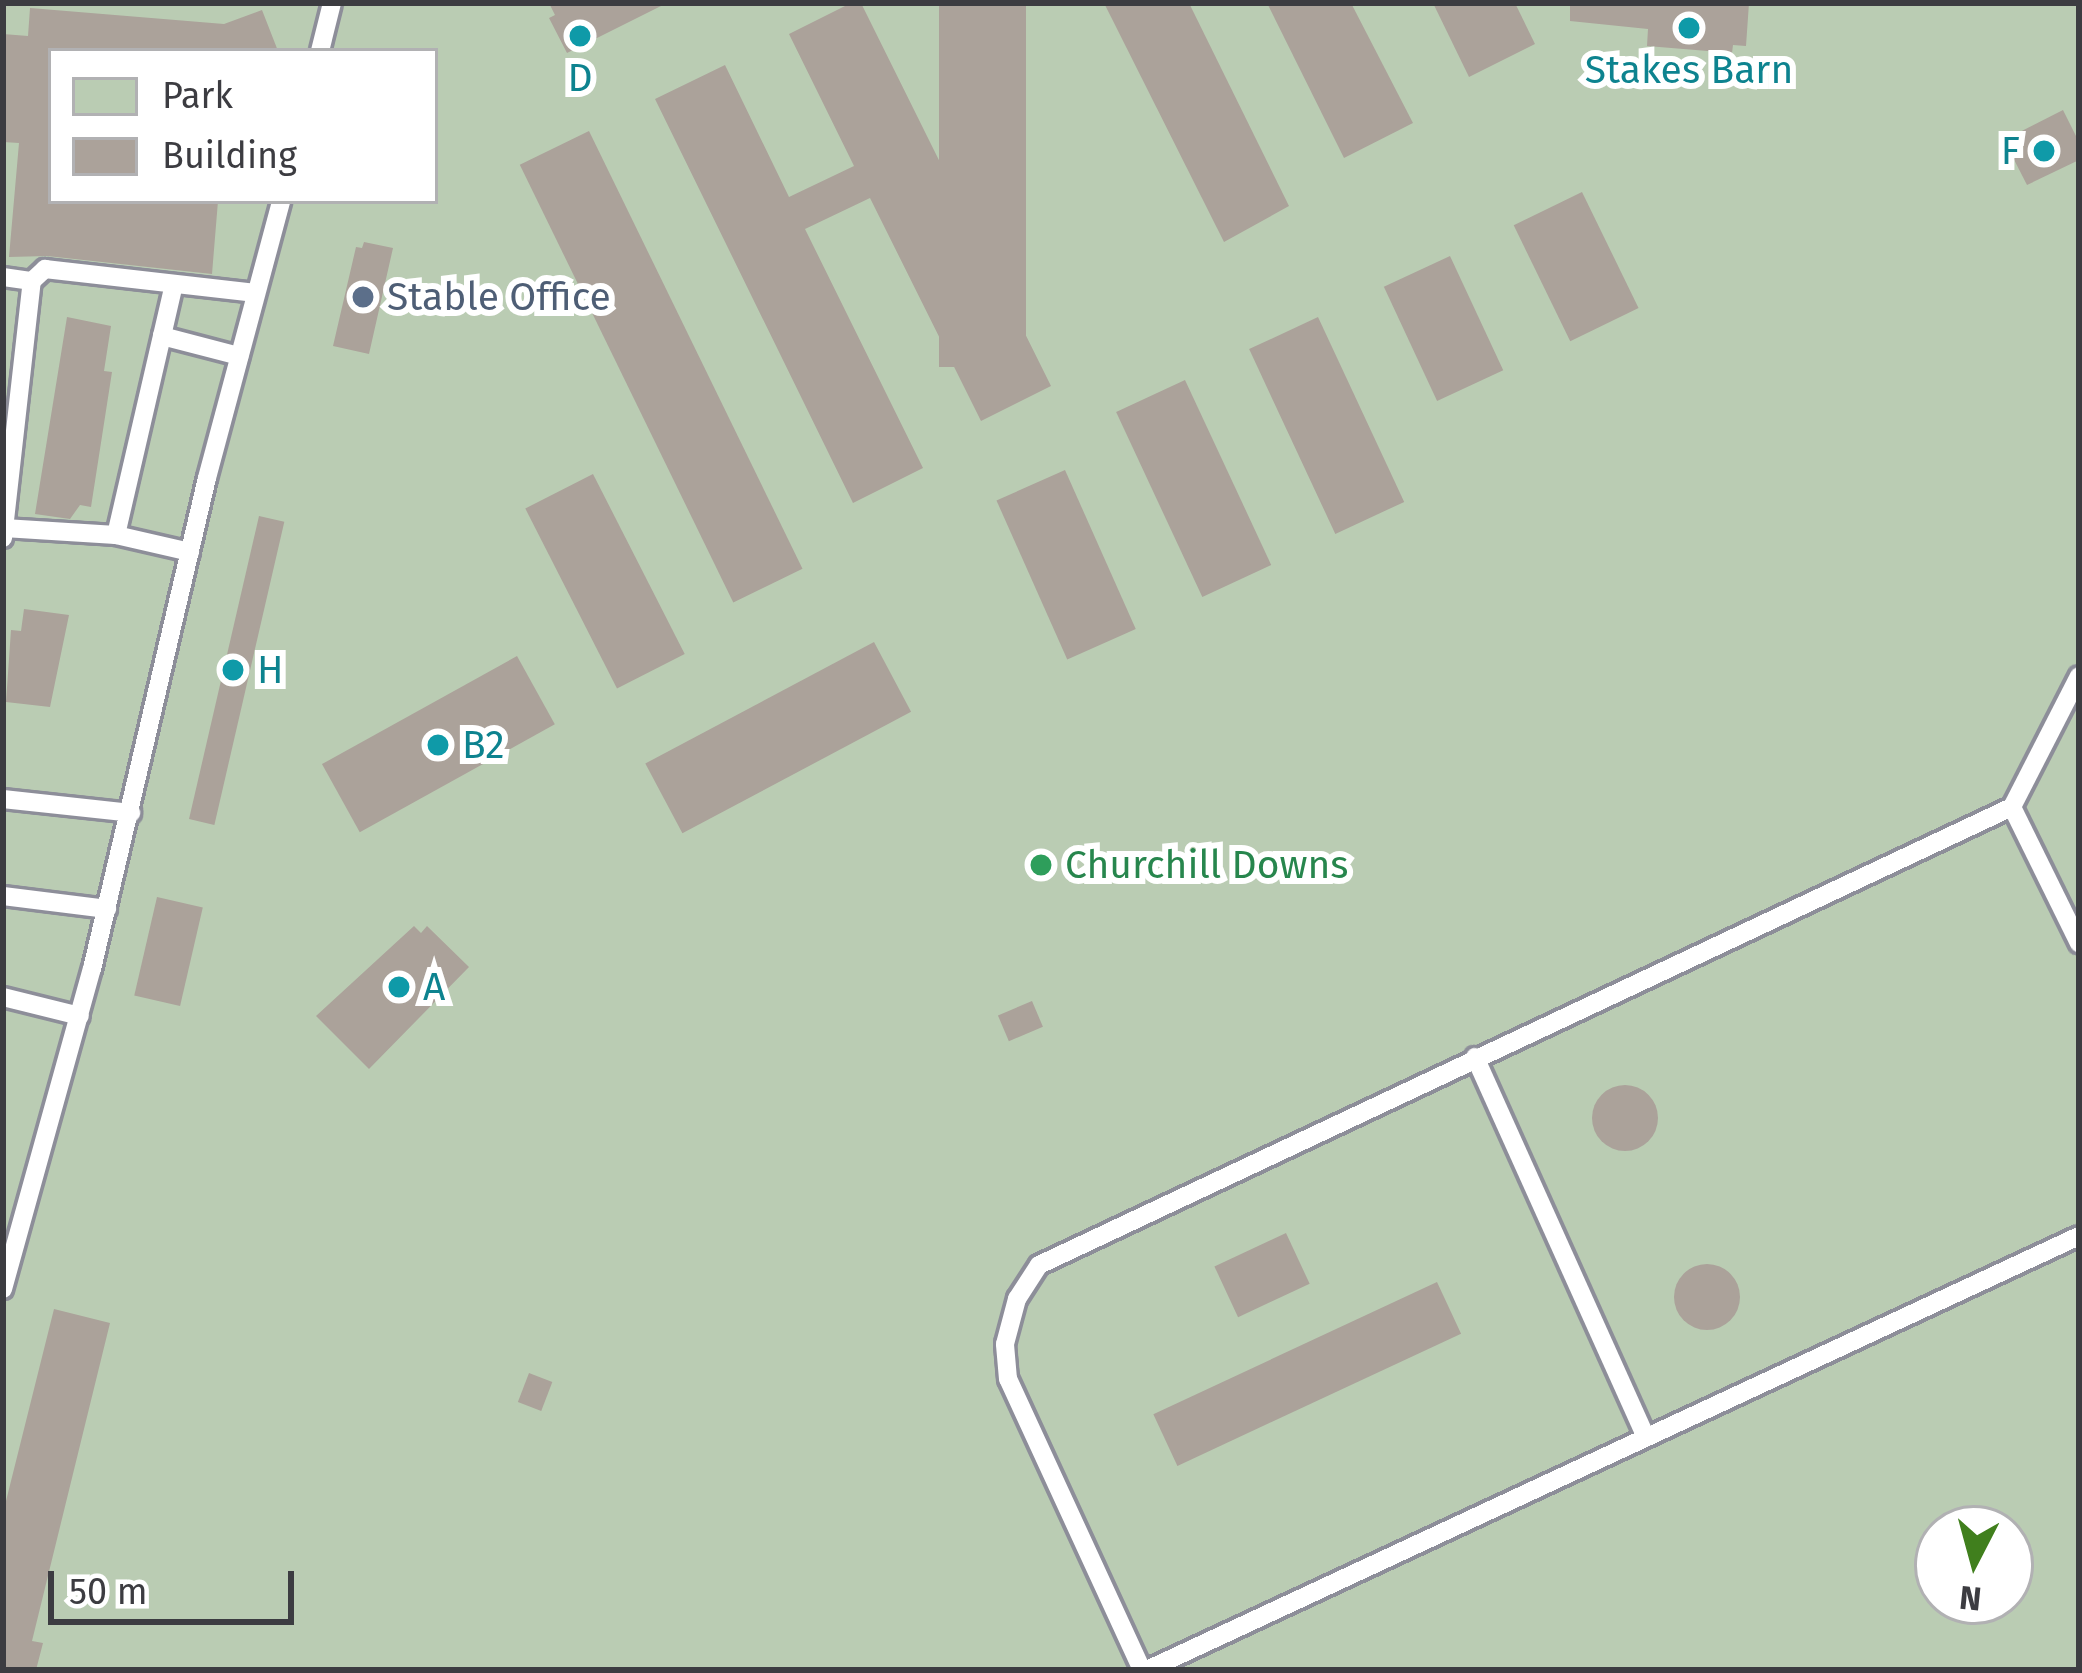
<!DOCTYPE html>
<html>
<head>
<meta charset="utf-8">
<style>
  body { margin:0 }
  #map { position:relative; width:2082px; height:1673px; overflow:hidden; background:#dcdde9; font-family:"Fira Sans",sans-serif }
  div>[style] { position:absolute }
  .green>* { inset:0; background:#baccb3 }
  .building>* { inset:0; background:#aba29a; transform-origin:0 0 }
  .round { border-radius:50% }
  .roads { filter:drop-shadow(3px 0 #8d8e99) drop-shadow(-3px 0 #8d8e99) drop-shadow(0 3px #8d8e99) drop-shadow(0 -3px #8d8e99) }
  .lane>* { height:18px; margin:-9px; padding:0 9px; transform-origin:9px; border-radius:9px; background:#fff }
  .dots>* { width:33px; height:33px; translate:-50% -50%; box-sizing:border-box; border:6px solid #fff; border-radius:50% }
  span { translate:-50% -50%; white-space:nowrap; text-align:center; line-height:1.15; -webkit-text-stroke:12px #fff; paint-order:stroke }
  .culture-label { font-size:39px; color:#0d838f }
  .right { translate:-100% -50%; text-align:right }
  .left { translate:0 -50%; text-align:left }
  .service-label { font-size:39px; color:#4e5e75 }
  .leisure-label { font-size:39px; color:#27864d }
  .frame { position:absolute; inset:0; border:6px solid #3c3c41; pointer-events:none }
  .legend { position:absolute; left:48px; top:48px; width:390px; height:156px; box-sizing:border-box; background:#fff; border:3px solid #b1b1b3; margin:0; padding:15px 21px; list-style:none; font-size:36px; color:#3c3c41 }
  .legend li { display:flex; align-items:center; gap:24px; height:60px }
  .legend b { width:60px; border:3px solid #b1b1b3 }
  .north { position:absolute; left:1914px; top:1505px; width:120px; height:120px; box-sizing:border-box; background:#fff; border:3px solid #b1b1b3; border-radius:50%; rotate:186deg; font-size:33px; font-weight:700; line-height:48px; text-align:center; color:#3c3c41 }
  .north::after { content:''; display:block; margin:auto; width:42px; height:54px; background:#407f1d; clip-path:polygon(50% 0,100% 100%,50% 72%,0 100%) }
  .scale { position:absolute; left:48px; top:1571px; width:246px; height:54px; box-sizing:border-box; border:6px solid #3c3c41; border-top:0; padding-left:15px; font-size:36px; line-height:42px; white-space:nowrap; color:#3c3c41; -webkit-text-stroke:9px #fff; paint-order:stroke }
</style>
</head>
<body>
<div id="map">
  <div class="green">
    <i style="clip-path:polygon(evenodd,3px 3px,2079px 3px,2079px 1670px,3px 1670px,3px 3px,51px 51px,435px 51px,435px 201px,51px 201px,51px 51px,3px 3px,1938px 1529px,2010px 1529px,2010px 1601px,1938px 1601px,1938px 1529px)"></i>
  </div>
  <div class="building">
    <i style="clip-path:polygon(549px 3px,667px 3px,567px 53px,549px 18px,555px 15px)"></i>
    <i style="clip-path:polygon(851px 3px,861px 3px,1051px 386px,981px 421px,870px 198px,805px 229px,923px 468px,853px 503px,655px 99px,725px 65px,789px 197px,854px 166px,789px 34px)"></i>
    <i style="left:939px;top:3px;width:87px;height:364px"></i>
    <i style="clip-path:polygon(1104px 3px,1189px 3px,1289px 206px,1224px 242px)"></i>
    <i style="clip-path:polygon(1267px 3px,1351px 3px,1413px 123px,1344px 158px)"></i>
    <i style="clip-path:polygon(1433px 3px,1515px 3px,1535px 44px,1469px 77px)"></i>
    <i style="clip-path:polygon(1570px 3px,1749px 3px,1746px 46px,1733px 45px,1732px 53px,1647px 46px,1648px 29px,1570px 21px)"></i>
    <i style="clip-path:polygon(30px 8px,224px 24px,262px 10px,278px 51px,51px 51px,51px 201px,218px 201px,212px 274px,47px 256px,9px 257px,19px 143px,3px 142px,3px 34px,28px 36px)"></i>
    <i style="clip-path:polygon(2063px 110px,2079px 142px,2079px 160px,2027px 185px,2004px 140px)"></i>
    <i style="left:589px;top:131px;width:487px;height:77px;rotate:64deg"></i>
    <i style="left:1582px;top:192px;width:129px;height:76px;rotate:64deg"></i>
    <i style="clip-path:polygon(364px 242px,393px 248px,369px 354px,333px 346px,356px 247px,362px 248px)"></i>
    <i style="left:1450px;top:256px;width:126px;height:73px;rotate:65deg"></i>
    <i style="clip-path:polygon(67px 317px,111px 326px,104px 371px,112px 372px,91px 507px,80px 505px,70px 519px,35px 514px)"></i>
    <i style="left:1318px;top:317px;width:204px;height:76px;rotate:65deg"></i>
    <i style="left:1185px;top:380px;width:204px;height:76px;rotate:65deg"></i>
    <i style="left:1065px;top:470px;width:174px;height:75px;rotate:66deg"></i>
    <i style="left:593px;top:474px;width:202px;height:76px;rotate:63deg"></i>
    <i style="left:259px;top:516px;width:26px;height:311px;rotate:13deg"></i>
    <i style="clip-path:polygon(24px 609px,69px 615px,50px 707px,6px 702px,11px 630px,21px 631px)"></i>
    <i style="left:874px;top:642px;width:79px;height:259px;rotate:62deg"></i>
    <i style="left:517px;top:656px;width:78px;height:223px;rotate:61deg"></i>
    <i style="left:157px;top:897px;width:47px;height:101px;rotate:13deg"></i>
    <i style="clip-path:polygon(414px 926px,421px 933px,427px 926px,469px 967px,369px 1069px,316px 1016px)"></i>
    <i style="left:1032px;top:1001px;width:28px;height:37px;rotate:67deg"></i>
    <i class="round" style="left:1592px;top:1085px;width:66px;height:66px"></i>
    <i style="left:1286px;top:1233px;width:56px;height:79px;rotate:65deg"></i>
    <i class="round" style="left:1674px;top:1264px;width:66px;height:66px"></i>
    <i style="left:1437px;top:1282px;width:57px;height:313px;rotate:65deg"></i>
    <i style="clip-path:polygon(54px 1309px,110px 1323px,32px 1641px,43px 1643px,36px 1670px,3px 1670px,3px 1513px)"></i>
    <i style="left:529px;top:1373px;width:25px;height:31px;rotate:21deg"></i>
  </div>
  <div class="roads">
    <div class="lane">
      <i style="left:320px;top:51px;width:49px;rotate:-76deg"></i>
      <i style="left:3px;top:277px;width:29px;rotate:8deg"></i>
      <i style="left:174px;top:284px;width:53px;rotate:103deg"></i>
      <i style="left:162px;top:336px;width:80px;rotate:14.6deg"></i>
      <i style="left:4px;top:528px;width:112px;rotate:3.6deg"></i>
      <i style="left:116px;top:535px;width:76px;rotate:12.9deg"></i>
      <i style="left:116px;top:535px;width:204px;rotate:-77deg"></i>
      <i style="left:3px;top:538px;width:259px;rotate:-83.6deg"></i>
      <i style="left:32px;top:281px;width:18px;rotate:-43deg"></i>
      <i style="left:45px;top:269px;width:212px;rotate:6.5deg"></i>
      <i style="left:3px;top:799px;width:129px;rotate:6.2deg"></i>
      <i style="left:2012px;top:807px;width:152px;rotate:63.8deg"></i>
      <i style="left:3px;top:896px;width:105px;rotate:7.1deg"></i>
      <i style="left:3px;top:997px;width:79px;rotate:13.9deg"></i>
      <i style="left:1475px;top:1057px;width:417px;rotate:65.8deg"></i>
      <i style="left:3px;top:1289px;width:332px;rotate:-74.5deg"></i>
      <i style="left:92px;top:969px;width:504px;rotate:-76.82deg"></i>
      <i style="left:207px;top:478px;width:287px;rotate:-75deg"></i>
      <i style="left:1142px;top:1670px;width:320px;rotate:-114.7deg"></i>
      <i style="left:1008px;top:1379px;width:35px;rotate:-95deg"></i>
      <i style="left:1005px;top:1344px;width:47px;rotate:-75.1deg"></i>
      <i style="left:1017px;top:1299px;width:40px;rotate:-57.1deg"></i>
      <i style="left:1039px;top:1265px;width:1075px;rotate:-25.21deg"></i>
      <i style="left:2012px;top:807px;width:147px;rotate:-62.9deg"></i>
      <i style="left:1147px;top:1670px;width:1028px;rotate:-24.97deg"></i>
    </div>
  </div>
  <div class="dots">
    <i style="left:1689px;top:28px;background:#0f9aa8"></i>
    <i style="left:580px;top:36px;background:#0f9aa8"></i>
    <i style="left:2044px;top:151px;background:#0f9aa8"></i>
    <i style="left:363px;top:297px;background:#5c6f8a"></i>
    <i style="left:233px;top:670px;background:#0f9aa8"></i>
    <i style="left:438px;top:745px;background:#0f9aa8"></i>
    <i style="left:1041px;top:865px;background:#2e9e5b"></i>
    <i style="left:399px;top:987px;background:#0f9aa8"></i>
  </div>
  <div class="culture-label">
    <span style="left:1689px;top:70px">Stakes Barn</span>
    <span style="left:580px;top:78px">D</span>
    <span class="right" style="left:2020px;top:151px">F</span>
    <span class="left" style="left:257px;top:670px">H</span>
    <span class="left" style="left:462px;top:745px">B2</span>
    <span class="left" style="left:423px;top:987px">A</span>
  </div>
  <div class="service-label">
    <span class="left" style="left:387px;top:297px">Stable Office</span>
  </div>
  <div class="leisure-label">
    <span class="left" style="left:1065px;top:865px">Churchill Downs</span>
  </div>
  <div class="frame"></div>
  <ul class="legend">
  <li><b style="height:33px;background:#baccb3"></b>Park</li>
  <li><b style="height:33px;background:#aba29a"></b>Building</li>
  </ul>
  <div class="north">N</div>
  <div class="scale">50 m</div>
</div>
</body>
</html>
